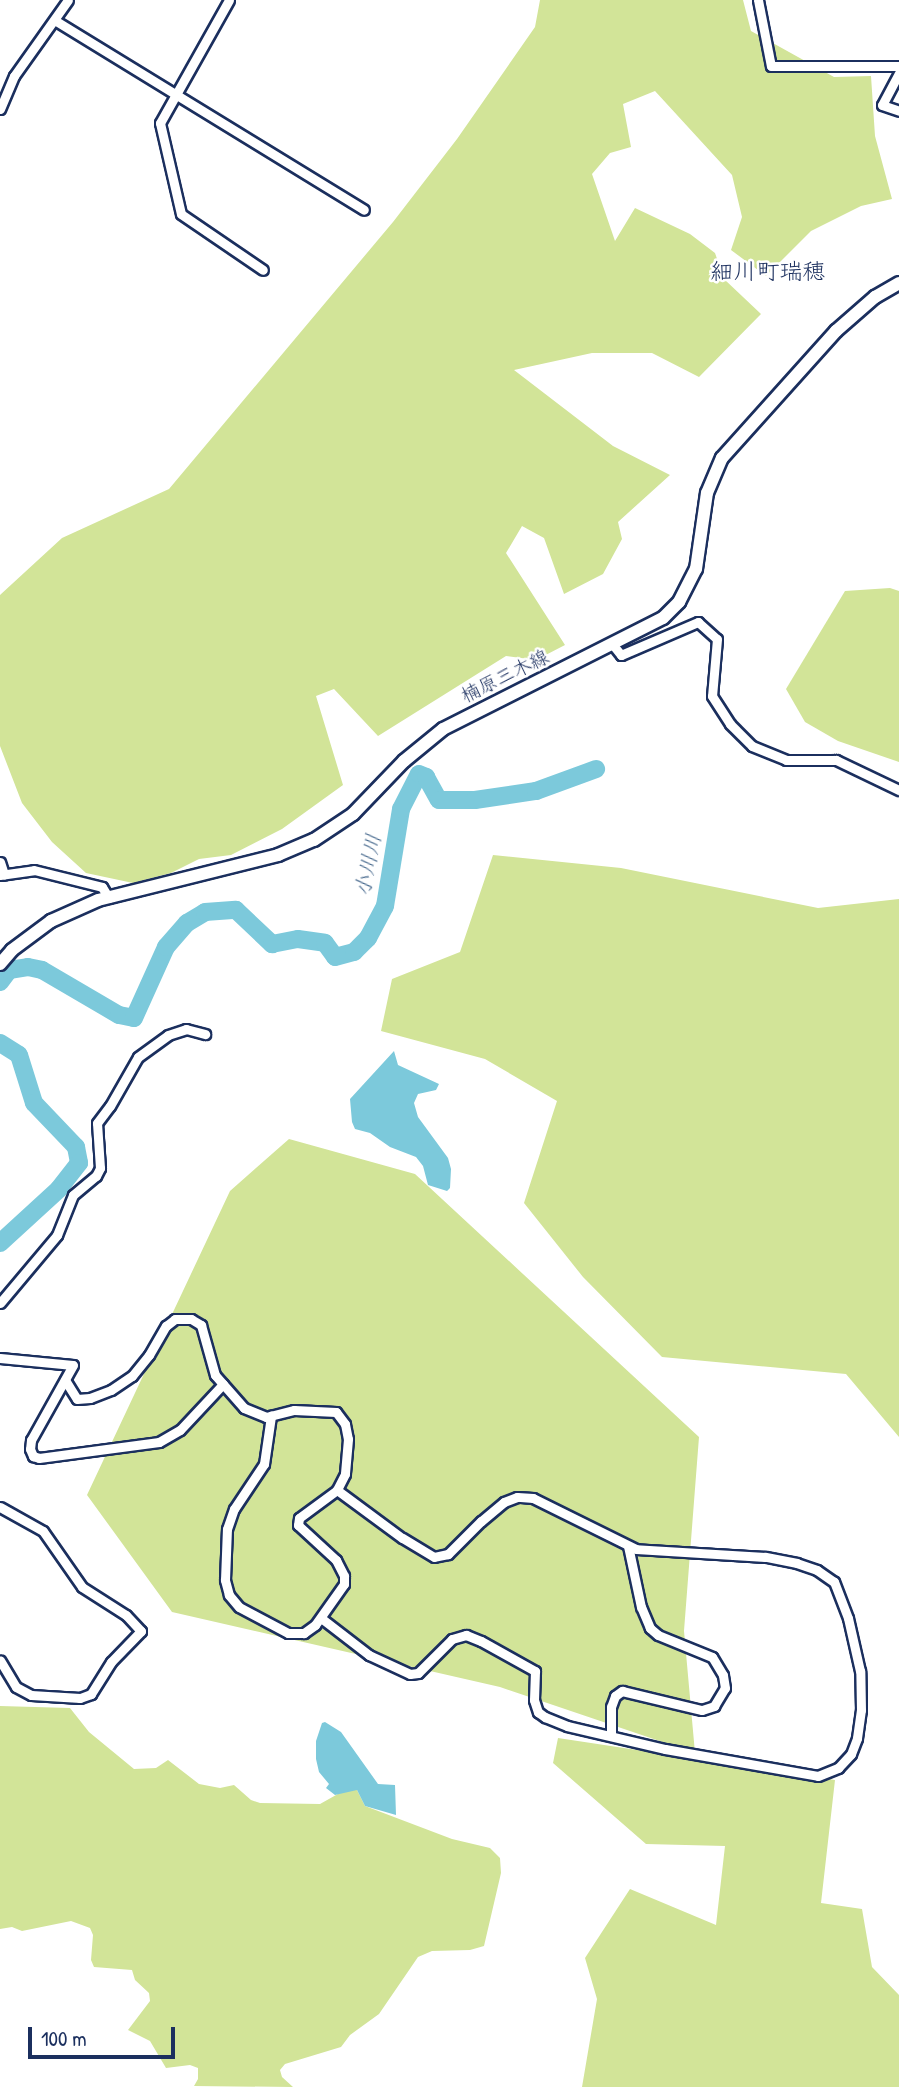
<!DOCTYPE html>
<html>
<head>
<meta charset="utf-8">
<style>
  body { margin:0 }
  #map { position:relative; width:899px; height:2087px; overflow:hidden; background:#fff; font-family:"Patrick Hand","Klee One",sans-serif }
  div>[style] { position:absolute }
  .green>* { inset:0; background:#d2e498 }
  .water>* { inset:0; background:#7cc9db }
  .river>* { height:18px; margin:-9px; padding:0 9px; transform-origin:9px; border-radius:9px; background:#7cc9db }
  .roads { filter:drop-shadow(2px 0 #1b2f5e) drop-shadow(-2px 0 #1b2f5e) drop-shadow(0 2px #1b2f5e) drop-shadow(0 -2px #1b2f5e) }
  .street>* { height:9px; margin:-4.5px; padding:0 4.5px; transform-origin:4.5px; border-radius:4.5px; background:#fff }
  .secondary>* { height:12px; margin:-6px; padding:0 6px; transform-origin:6px; border-radius:6px; background:#fff }
  span { translate:-50% -50%; white-space:nowrap; text-align:center; line-height:1.15; -webkit-text-stroke:5px #fff; paint-order:stroke }
  .street-label { font-size:19px; color:#1b2f5e }
  .water-label { font-size:21px; color:#385d84; font-style:italic }
  .quarter-label { font-size:23px; color:#1b2f5e }
  .scale { position:absolute; left:28px; top:2027px; width:147px; height:32px; box-sizing:border-box; border:4px solid #1b2f5e; border-top:0; padding-left:9px; font-size:21px; line-height:24px; white-space:nowrap; color:#1b2f5e; -webkit-text-stroke:5px #fff; paint-order:stroke }
</style>
</head>
<body>
<div id="map">
  <div class="green">
    <i style="clip-path:polygon(540px 0,743px 0,751px 31px,834px 77px,871px 76px,875px 136px,892px 199px,861px 206px,811px 231px,766px 276px,731px 250px,742px 217px,732px 175px,655px 91px,623px 104px,631px 147px,610px 153px,592px 174px,615px 241px,635px 208px,690px 234px,715px 253px,724px 279px,761px 314px,699px 377px,652px 353px,592px 353px,514px 370px,613px 446px,670px 475px,618px 522px,622px 539px,603px 574px,564px 594px,544px 538px,522px 526px,506px 553px,565px 645px,536px 660px,506px 656px,378px 736px,334px 689px,316px 696px,343px 785px,282px 829px,231px 855px,199px 859px,171px 873px,133px 883px,86px 873px,52px 842px,22px 803px,0 746px,0 595px,62px 538px,169px 489px,393px 222px,457px 139px,535px 27px)"></i>
    <i style="clip-path:polygon(890px 588px,899px 591px,899px 762px,838px 741px,805px 722px,786px 689px,845px 591px)"></i>
    <i style="clip-path:polygon(493px 855px,621px 868px,818px 908px,899px 899px,899px 1437px,846px 1374px,662px 1357px,583px 1277px,524px 1203px,557px 1101px,485px 1059px,381px 1031px,392px 979px,460px 952px)"></i>
    <i style="clip-path:polygon(289px 1139px,415px 1174px,699px 1437px,684px 1631px,695px 1753px,500px 1687px,172px 1612px,87px 1495px,230px 1191px)"></i>
    <i style="clip-path:polygon(0 1706px,70px 1708px,89px 1732px,134px 1769px,156px 1768px,168px 1760px,199px 1784px,220px 1788px,234px 1785px,251px 1800px,260px 1803px,320px 1804px,345px 1790px,357px 1790px,365px 1806px,452px 1839px,490px 1848px,500px 1858px,501px 1873px,484px 1946px,470px 1950px,432px 1951px,418px 1957px,379px 2014px,350px 2035px,341px 2047px,285px 2064px,280px 2070px,282px 2077px,293px 2087px,194px 2086px,198px 2079px,198px 2068px,190px 2065px,166px 2068px,150px 2041px,128px 2030px,150px 2001px,149px 1993px,135px 1980px,132px 1970px,94px 1967px,91px 1960px,93px 1935px,90px 1928px,71px 1921px,22px 1931px,12px 1927px,0 1929px)"></i>
    <i style="clip-path:polygon(558px 1738px,835px 1780px,821px 1903px,862px 1909px,872px 1967px,899px 1995px,899px 2087px,582px 2087px,597px 1999px,585px 1958px,630px 1889px,716px 1925px,725px 1846px,646px 1844px,553px 1763px)"></i>
  </div>
  <div class="water">
    <i style="clip-path:polygon(394px 1051px,398px 1065px,439px 1084px,436px 1090px,418px 1094px,414px 1103px,418px 1117px,448px 1158px,451px 1169px,450px 1188px,447px 1191px,428px 1185px,423px 1166px,416px 1157px,390px 1147px,370px 1133px,355px 1129px,352px 1122px,350px 1099px)"></i>
    <i style="clip-path:polygon(325px 1722px,341px 1732px,378px 1784px,395px 1785px,396px 1815px,365px 1806px,357px 1790px,335px 1795px,326px 1788px,329px 1784px,319px 1772px,316px 1759px,316px 1741px,322px 1723px)"></i>
  </div>
  <div class="river">
    <i style="left:0;top:982px;width:15px;rotate:-53deg"></i>
    <i style="left:9px;top:970px;width:19px;rotate:-9deg"></i>
    <i style="left:28px;top:967px;width:14px;rotate:12deg"></i>
    <i style="left:42px;top:970px;width:89px;rotate:30.3deg"></i>
    <i style="left:119px;top:1015px;width:15px;rotate:11deg"></i>
    <i style="left:134px;top:1018px;width:78px;rotate:-65.7deg"></i>
    <i style="left:166px;top:947px;width:32px;rotate:-49deg"></i>
    <i style="left:187px;top:923px;width:21px;rotate:-31deg"></i>
    <i style="left:205px;top:912px;width:31px;rotate:-4deg"></i>
    <i style="left:236px;top:910px;width:50px;rotate:43.4deg"></i>
    <i style="left:272px;top:944px;width:26px;rotate:-11deg"></i>
    <i style="left:298px;top:939px;width:27px;rotate:8deg"></i>
    <i style="left:325px;top:943px;width:17px;rotate:54deg"></i>
    <i style="left:335px;top:957px;width:20px;rotate:-15deg"></i>
    <i style="left:354px;top:952px;width:20px;rotate:-45deg"></i>
    <i style="left:368px;top:938px;width:36px;rotate:-62deg"></i>
    <i style="left:385px;top:906px;width:98px;rotate:-80.6deg"></i>
    <i style="left:401px;top:809px;width:39px;rotate:-63deg"></i>
    <i style="left:419px;top:774px;width:8px;rotate:23deg"></i>
    <i style="left:426px;top:777px;width:26px;rotate:61deg"></i>
    <i style="left:439px;top:800px;width:36px"></i>
    <i style="left:475px;top:800px;width:62px;rotate:-8.4deg"></i>
    <i style="left:536px;top:791px;width:64px;rotate:-20.1deg"></i>
    <i style="left:0;top:1043px;width:22px;rotate:32deg"></i>
    <i style="left:19px;top:1055px;width:50px;rotate:72.6deg"></i>
    <i style="left:34px;top:1103px;width:61px;rotate:46.3deg"></i>
    <i style="left:76px;top:1147px;width:16px;rotate:79deg"></i>
    <i style="left:79px;top:1163px;width:33px;rotate:128deg"></i>
    <i style="left:59px;top:1189px;width:80px;rotate:137.5deg"></i>
  </div>
  <div class="roads">
    <div class="street">
      <i style="left:229px;top:0;width:141px;rotate:119.3deg"></i>
      <i style="left:160px;top:123px;width:93px;rotate:77deg"></i>
      <i style="left:181px;top:214px;width:99px;rotate:34.3deg"></i>
      <i style="left:758px;top:0;width:67px;rotate:78.9deg"></i>
      <i style="left:771px;top:66px;width:128px"></i>
      <i style="left:56px;top:21px;width:361px;rotate:31.5deg"></i>
      <i style="left:899px;top:73px;width:36px;rotate:118deg"></i>
      <i style="left:882px;top:105px;width:18px;rotate:19deg"></i>
      <i style="left:0;top:109px;width:36px;rotate:-67deg"></i>
      <i style="left:14px;top:76px;width:93px;rotate:-54.6deg"></i>
      <i style="left:613px;top:645px;width:13px;rotate:51deg"></i>
      <i style="left:621px;top:655px;width:84px;rotate:-23.2deg"></i>
      <i style="left:698px;top:622px;width:25px;rotate:42deg"></i>
      <i style="left:717px;top:639px;width:57px;rotate:95deg"></i>
      <i style="left:712px;top:696px;width:33px;rotate:57deg"></i>
      <i style="left:730px;top:724px;width:31px;rotate:45deg"></i>
      <i style="left:752px;top:746px;width:37px;rotate:22deg"></i>
      <i style="left:786px;top:760px;width:50px"></i>
      <i style="left:836px;top:760px;width:70px;rotate:25.5deg"></i>
      <i style="left:0;top:862px;width:13px;rotate:72deg"></i>
      <i style="left:0;top:875px;width:34px;rotate:-8deg"></i>
      <i style="left:34px;top:870px;width:70px;rotate:14deg"></i>
      <i style="left:102px;top:887px;width:13px;rotate:58deg"></i>
      <i style="left:0;top:1303px;width:89px;rotate:-50deg"></i>
      <i style="left:57px;top:1235px;width:43px;rotate:-68.2deg"></i>
      <i style="left:73px;top:1195px;width:30px;rotate:-40deg"></i>
      <i style="left:96px;top:1176px;width:9px;rotate:-63deg"></i>
      <i style="left:100px;top:1168px;width:45px;rotate:-93.8deg"></i>
      <i style="left:97px;top:1123px;width:21px;rotate:-53deg"></i>
      <i style="left:110px;top:1106px;width:56px;rotate:-60.3deg"></i>
      <i style="left:138px;top:1057px;width:37px;rotate:-36deg"></i>
      <i style="left:168px;top:1035px;width:19px;rotate:-18deg"></i>
      <i style="left:186px;top:1029px;width:20px;rotate:15deg"></i>
      <i style="left:0;top:1358px;width:73px;rotate:5.5deg"></i>
      <i style="left:73px;top:1365px;width:86px;rotate:119.2deg"></i>
      <i style="left:31px;top:1440px;width:9px;rotate:96deg"></i>
      <i style="left:30px;top:1449px;width:8px;rotate:67deg"></i>
      <i style="left:33px;top:1456px;width:6px;rotate:18deg"></i>
      <i style="left:39px;top:1458px;width:121px;rotate:-7.6deg"></i>
      <i style="left:159px;top:1442px;width:24px;rotate:-30deg"></i>
      <i style="left:180px;top:1430px;width:63px;rotate:-46.9deg"></i>
      <i style="left:65px;top:1380px;width:22px;rotate:58deg"></i>
      <i style="left:77px;top:1399px;width:13px;rotate:-4deg"></i>
      <i style="left:90px;top:1398px;width:22px;rotate:-21deg"></i>
      <i style="left:111px;top:1390px;width:25px;rotate:-34deg"></i>
      <i style="left:132px;top:1376px;width:27px;rotate:-51deg"></i>
      <i style="left:149px;top:1355px;width:34px;rotate:-60deg"></i>
      <i style="left:166px;top:1326px;width:11px;rotate:-38deg"></i>
      <i style="left:175px;top:1319px;width:16px"></i>
      <i style="left:191px;top:1319px;width:12px;rotate:31deg"></i>
      <i style="left:201px;top:1325px;width:52px;rotate:74.4deg"></i>
      <i style="left:215px;top:1375px;width:44px;rotate:48.7deg"></i>
      <i style="left:244px;top:1408px;width:24px;rotate:22deg"></i>
      <i style="left:266px;top:1417px;width:29px;rotate:-14deg"></i>
      <i style="left:294px;top:1410px;width:42px;rotate:2.7deg"></i>
      <i style="left:336px;top:1412px;width:15px;rotate:53deg"></i>
      <i style="left:345px;top:1424px;width:15px;rotate:79deg"></i>
      <i style="left:348px;top:1439px;width:35px;rotate:95deg"></i>
      <i style="left:345px;top:1474px;width:18px;rotate:117deg"></i>
      <i style="left:337px;top:1490px;width:47px;rotate:143.6deg"></i>
      <i style="left:299px;top:1518px;width:7px;rotate:98deg"></i>
      <i style="left:298px;top:1525px;width:52px;rotate:42.6deg"></i>
      <i style="left:336px;top:1560px;width:18px;rotate:63deg"></i>
      <i style="left:344px;top:1576px;width:8px;rotate:90deg"></i>
      <i style="left:344px;top:1584px;width:50px;rotate:125.3deg"></i>
      <i style="left:315px;top:1625px;width:14px;rotate:144deg"></i>
      <i style="left:304px;top:1633px;width:16px;rotate:180deg"></i>
      <i style="left:288px;top:1633px;width:55px;rotate:-152deg"></i>
      <i style="left:239px;top:1607px;width:16px;rotate:-130deg"></i>
      <i style="left:229px;top:1595px;width:16px;rotate:-105deg"></i>
      <i style="left:225px;top:1580px;width:51px;rotate:-87.8deg"></i>
      <i style="left:227px;top:1529px;width:21px;rotate:-71deg"></i>
      <i style="left:234px;top:1509px;width:54px;rotate:-56.3deg"></i>
      <i style="left:264px;top:1464px;width:49px;rotate:-81.7deg"></i>
      <i style="left:0;top:1507px;width:49px;rotate:29.2deg"></i>
      <i style="left:43px;top:1531px;width:68px;rotate:55.1deg"></i>
      <i style="left:82px;top:1587px;width:52px;rotate:32.5deg"></i>
      <i style="left:126px;top:1615px;width:22px;rotate:47deg"></i>
      <i style="left:141px;top:1631px;width:43px;rotate:134.1deg"></i>
      <i style="left:111px;top:1662px;width:38px;rotate:122deg"></i>
      <i style="left:91px;top:1694px;width:12px;rotate:160deg"></i>
      <i style="left:80px;top:1698px;width:49px;rotate:-176.5deg"></i>
      <i style="left:31px;top:1695px;width:17px;rotate:-152deg"></i>
      <i style="left:16px;top:1687px;width:31px;rotate:-121deg"></i>
      <i style="left:321px;top:1618px;width:61px;rotate:37.6deg"></i>
      <i style="left:369px;top:1655px;width:45px;rotate:24.9deg"></i>
      <i style="left:410px;top:1674px;width:8px;rotate:-7deg"></i>
      <i style="left:418px;top:1673px;width:48px;rotate:-45deg"></i>
      <i style="left:452px;top:1639px;width:15px;rotate:-16deg"></i>
      <i style="left:466px;top:1635px;width:16px;rotate:22deg"></i>
      <i style="left:481px;top:1641px;width:62px;rotate:29.1deg"></i>
      <i style="left:535px;top:1671px;width:29px;rotate:92deg"></i>
      <i style="left:534px;top:1700px;width:13px;rotate:72deg"></i>
      <i style="left:538px;top:1712px;width:9px;rotate:36deg"></i>
      <i style="left:545px;top:1717px;width:24px;rotate:22deg"></i>
      <i style="left:567px;top:1726px;width:101px;rotate:13.2deg"></i>
      <i style="left:665px;top:1749px;width:155px;rotate:10deg"></i>
      <i style="left:818px;top:1776px;width:22px;rotate:-22deg"></i>
      <i style="left:838px;top:1768px;width:19px;rotate:-47deg"></i>
      <i style="left:851px;top:1754px;width:17px;rotate:-69deg"></i>
      <i style="left:857px;top:1738px;width:28px;rotate:-82deg"></i>
      <i style="left:861px;top:1710px;width:39px;rotate:-91deg"></i>
      <i style="left:860px;top:1671px;width:54px;rotate:-102.8deg"></i>
      <i style="left:848px;top:1618px;width:39px;rotate:-111deg"></i>
      <i style="left:834px;top:1582px;width:21px;rotate:-145deg"></i>
      <i style="left:817px;top:1570px;width:21px;rotate:-161deg"></i>
      <i style="left:797px;top:1563px;width:33px;rotate:-169deg"></i>
      <i style="left:765px;top:1557px;width:129px;rotate:-176.5deg"></i>
      <i style="left:636px;top:1549px;width:115px;rotate:-153.7deg"></i>
      <i style="left:533px;top:1498px;width:16px;rotate:-176deg"></i>
      <i style="left:517px;top:1497px;width:14px;rotate:159deg"></i>
      <i style="left:504px;top:1502px;width:30px;rotate:140deg"></i>
      <i style="left:481px;top:1521px;width:47px;rotate:135deg"></i>
      <i style="left:448px;top:1554px;width:14px;rotate:168deg"></i>
      <i style="left:434px;top:1557px;width:37px;rotate:-149deg"></i>
      <i style="left:402px;top:1538px;width:81px;rotate:-143.6deg"></i>
      <i style="left:611px;top:1735px;width:28px;rotate:-90deg"></i>
      <i style="left:611px;top:1707px;width:12px;rotate:-70deg"></i>
      <i style="left:615px;top:1696px;width:9px;rotate:-36deg"></i>
      <i style="left:622px;top:1691px;width:82px;rotate:13.4deg"></i>
      <i style="left:702px;top:1710px;width:13px;rotate:-18deg"></i>
      <i style="left:714px;top:1706px;width:21px;rotate:-59deg"></i>
      <i style="left:725px;top:1688px;width:13px;rotate:-99deg"></i>
      <i style="left:723px;top:1675px;width:21px;rotate:-121deg"></i>
      <i style="left:712px;top:1657px;width:58px;rotate:-157.8deg"></i>
      <i style="left:658px;top:1635px;width:11px;rotate:-139deg"></i>
      <i style="left:650px;top:1628px;width:23px;rotate:-113deg"></i>
      <i style="left:641px;top:1607px;width:62px;rotate:-102deg"></i>
    </div>
    <div class="secondary">
      <i style="left:0;top:964px;width:18px;rotate:-49deg"></i>
      <i style="left:12px;top:950px;width:49px;rotate:-36.6deg"></i>
      <i style="left:51px;top:921px;width:51px;rotate:-24.1deg"></i>
      <i style="left:98px;top:900px;width:186px;rotate:-14deg"></i>
      <i style="left:278px;top:855px;width:39px;rotate:-23deg"></i>
      <i style="left:314px;top:840px;width:47px;rotate:-33.7deg"></i>
      <i style="left:353px;top:814px;width:74px;rotate:-46.1deg"></i>
      <i style="left:404px;top:761px;width:50px;rotate:-39.4deg"></i>
      <i style="left:443px;top:729px;width:246px;rotate:-26.8deg"></i>
      <i style="left:663px;top:618px;width:23px;rotate:-45deg"></i>
      <i style="left:679px;top:602px;width:37px;rotate:-63deg"></i>
      <i style="left:696px;top:569px;width:77px;rotate:-81.8deg"></i>
      <i style="left:707px;top:493px;width:38px;rotate:-67deg"></i>
      <i style="left:722px;top:458px;width:171px;rotate:-48.1deg"></i>
      <i style="left:836px;top:331px;width:52px;rotate:-41.1deg"></i>
      <i style="left:875px;top:297px;width:28px;rotate:-30deg"></i>
    </div>
  </div>
  <div class="street-label">
    <span style="left:505px;top:676px;rotate:-26deg">楠原三木線</span>
  </div>
  <div class="water-label">
    <span style="left:368px;top:865px;rotate:-79deg">小川川</span>
  </div>
  <div class="quarter-label">
    <span style="left:768px;top:271px">細川町瑞穂</span>
  </div>
  <div class="scale">100 m</div>
</div>
</body>
</html>
